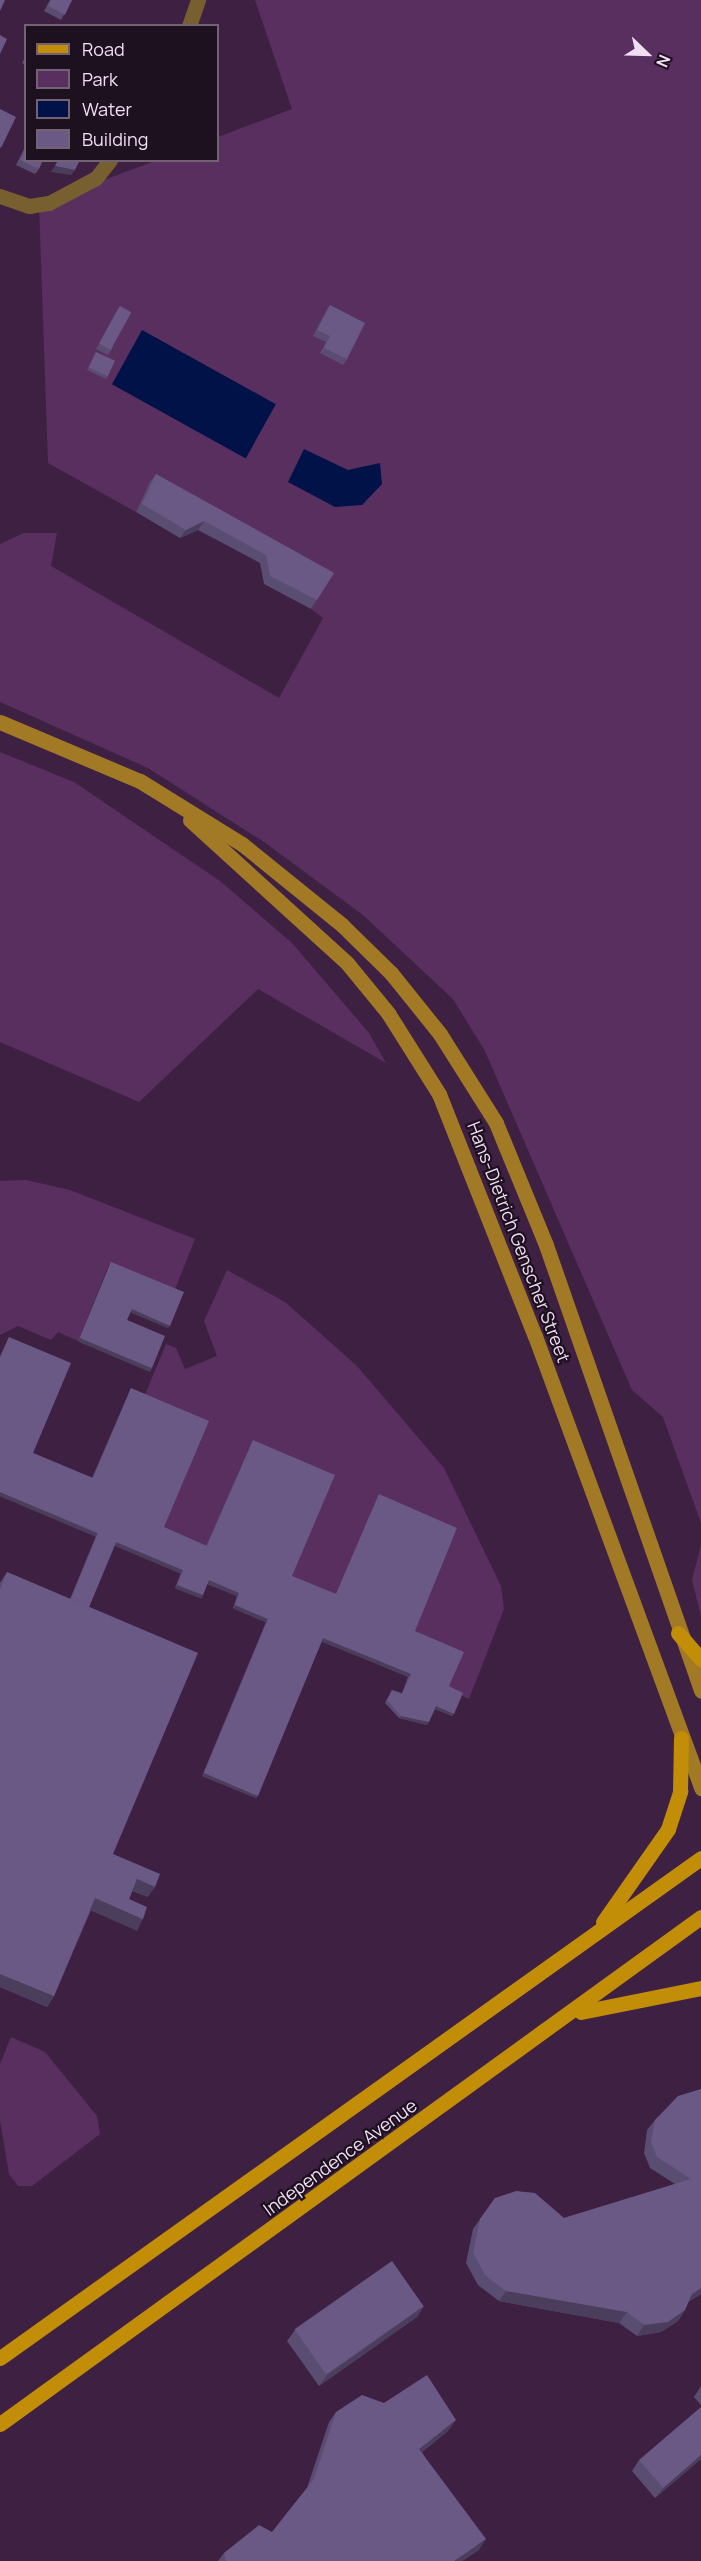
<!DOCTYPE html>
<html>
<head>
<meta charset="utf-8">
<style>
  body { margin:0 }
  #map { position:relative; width:701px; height:2561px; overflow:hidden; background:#3e2142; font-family:Manrope,sans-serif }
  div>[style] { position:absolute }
  .green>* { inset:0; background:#592f60 }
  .water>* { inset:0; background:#001247; transform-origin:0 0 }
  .street>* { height:15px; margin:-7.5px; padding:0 7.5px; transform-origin:7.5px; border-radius:7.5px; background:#785f2f }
  .secondary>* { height:15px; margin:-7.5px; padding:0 7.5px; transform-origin:7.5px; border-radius:7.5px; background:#a27924 }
  .primary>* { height:15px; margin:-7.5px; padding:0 7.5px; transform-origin:7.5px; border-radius:7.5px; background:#c28d07 }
  .wall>* { inset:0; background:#5a4d72 }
  .shaded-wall>* { inset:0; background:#4a3e5c; transform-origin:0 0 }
  .building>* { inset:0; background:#695984; transform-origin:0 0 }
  span { translate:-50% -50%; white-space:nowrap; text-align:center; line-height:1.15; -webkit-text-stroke:4.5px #1d101f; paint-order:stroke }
  .street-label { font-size:18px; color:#f1def4 }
  .legend { position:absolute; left:24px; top:24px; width:195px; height:138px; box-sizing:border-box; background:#1d101f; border:2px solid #726274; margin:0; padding:8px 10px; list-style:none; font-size:18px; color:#f1def4 }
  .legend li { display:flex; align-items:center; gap:12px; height:30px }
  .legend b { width:30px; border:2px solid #726274 }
  .north { position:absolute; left:617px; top:24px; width:60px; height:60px; -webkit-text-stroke:4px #1d101f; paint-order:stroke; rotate:113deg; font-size:16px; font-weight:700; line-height:24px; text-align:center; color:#f1def4 }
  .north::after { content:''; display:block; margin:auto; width:21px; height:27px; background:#f1def4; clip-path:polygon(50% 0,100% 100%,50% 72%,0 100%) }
</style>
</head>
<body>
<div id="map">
  <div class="green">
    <i style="clip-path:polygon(255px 0,701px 0,701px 1523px,663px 1417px,632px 1390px,485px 1051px,453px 999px,363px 915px,264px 842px,148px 768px,0 702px,0 544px,24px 533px,57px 533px,51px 566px,279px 698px,323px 618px,311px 609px,328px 581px,150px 483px,136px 512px,48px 463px,39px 204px,155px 161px,218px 160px,218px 137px,292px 109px)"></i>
    <i style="clip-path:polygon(0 752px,74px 782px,220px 881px,292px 943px,369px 1033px,386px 1063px,258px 989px,139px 1102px,0 1042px)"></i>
    <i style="clip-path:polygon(26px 1180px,70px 1190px,195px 1239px,174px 1292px,109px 1265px,78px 1341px,58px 1332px,51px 1340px,18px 1326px,0 1335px,0 1181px)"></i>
    <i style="clip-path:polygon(227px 1270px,285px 1302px,357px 1366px,444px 1468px,501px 1586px,504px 1609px,469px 1699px,447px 1689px,334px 1597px,290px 1578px,252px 1443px,205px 1549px,162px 1530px,144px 1397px,166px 1344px,176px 1348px,185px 1369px,217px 1356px,204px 1321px)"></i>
    <i style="clip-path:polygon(701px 1545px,701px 1616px,692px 1580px)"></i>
    <i style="clip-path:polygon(11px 2037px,45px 2052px,97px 2116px,100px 2134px,32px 2186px,18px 2186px,9px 2174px,0 2120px,0 2064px)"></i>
  </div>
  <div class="water">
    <i style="left:142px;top:330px;width:153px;height:62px;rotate:29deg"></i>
    <i style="clip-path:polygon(304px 449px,348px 470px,380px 463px,382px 484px,362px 505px,335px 507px,288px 482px)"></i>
  </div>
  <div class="street">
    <i style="left:189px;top:26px;width:28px;rotate:-71deg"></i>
    <i style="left:0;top:196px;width:31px;rotate:19deg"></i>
    <i style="left:29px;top:206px;width:20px;rotate:-9deg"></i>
    <i style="left:49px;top:203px;width:53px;rotate:-28deg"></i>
    <i style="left:96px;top:178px;width:23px;rotate:-52deg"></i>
  </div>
  <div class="secondary">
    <i style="left:0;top:722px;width:152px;rotate:22.9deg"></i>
    <i style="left:140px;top:781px;width:120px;rotate:31.7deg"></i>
    <i style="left:242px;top:844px;width:129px;rotate:39deg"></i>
    <i style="left:342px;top:925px;width:69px;rotate:44.4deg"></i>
    <i style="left:391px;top:973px;width:78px;rotate:51.2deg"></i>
    <i style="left:440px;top:1034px;width:105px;rotate:57.8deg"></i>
    <i style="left:496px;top:1123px;width:132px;rotate:67.7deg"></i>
    <i style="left:546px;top:1245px;width:472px;rotate:70.8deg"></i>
    <i style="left:190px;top:820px;width:212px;rotate:42.3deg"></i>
    <i style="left:347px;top:963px;width:65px;rotate:50.6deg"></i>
    <i style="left:388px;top:1013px;width:96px;rotate:57.8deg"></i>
    <i style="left:439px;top:1094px;width:260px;rotate:68.4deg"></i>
    <i style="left:535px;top:1336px;width:482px;rotate:69.8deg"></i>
  </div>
  <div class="primary">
    <i style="left:678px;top:1633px;width:35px;rotate:49deg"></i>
    <i style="left:603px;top:1922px;width:113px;rotate:-55deg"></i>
    <i style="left:668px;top:1829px;width:40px;rotate:-72deg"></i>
    <i style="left:680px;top:1791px;width:53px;rotate:-88.9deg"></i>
    <i style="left:581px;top:2012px;width:122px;rotate:-11.3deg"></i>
    <i style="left:0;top:2358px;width:861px;rotate:-35.5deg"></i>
    <i style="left:0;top:2424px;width:865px;rotate:-35.88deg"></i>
  </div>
  <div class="wall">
    <i style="clip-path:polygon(50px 0,72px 0,61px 20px,44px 11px)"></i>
    <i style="clip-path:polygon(26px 56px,26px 65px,22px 63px)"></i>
    <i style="clip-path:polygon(26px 145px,26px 160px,39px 169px,35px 174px,16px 165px)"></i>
    <i style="clip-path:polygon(330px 305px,347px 359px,343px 365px,320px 353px,326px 342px,313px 336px,326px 311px)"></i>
    <i style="clip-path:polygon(120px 306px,112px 349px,108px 355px,96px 349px,116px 312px)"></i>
    <i style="clip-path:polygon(96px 352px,108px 376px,106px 379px,87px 370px)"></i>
    <i style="clip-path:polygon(156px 474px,334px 573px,311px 609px,264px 584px,260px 563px,198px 530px,180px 538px,136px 512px,150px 482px)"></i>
    <i style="clip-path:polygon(111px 1262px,168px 1328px,130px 1312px,127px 1320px,152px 1368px,150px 1371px,78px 1341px)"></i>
    <i style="clip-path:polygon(9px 1337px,33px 1453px,92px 1478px,131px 1388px,164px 1527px,206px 1546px,253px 1440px,292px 1576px,336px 1594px,379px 1494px,415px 1631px,449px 1686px,452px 1716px,435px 1709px,427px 1725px,399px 1718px,385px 1703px,392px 1690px,402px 1693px,408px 1677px,322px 1641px,256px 1798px,202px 1776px,266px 1622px,233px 1608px,237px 1596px,207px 1584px,201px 1598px,175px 1588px,181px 1573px,115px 1545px,89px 1607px,113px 1854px,148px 1897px,132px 1891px,129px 1899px,143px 1919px,135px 1929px,91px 1910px,54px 1996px,47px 2007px,0 1987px,0 1583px,7px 1572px,70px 1599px,96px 1536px,0 1496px,0 1356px)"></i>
    <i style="clip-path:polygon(701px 2089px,701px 2294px,688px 2302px,685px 2310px,678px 2321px,661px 2332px,637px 2336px,619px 2323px,499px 2301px,478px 2285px,466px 2263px,473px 2229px,495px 2198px,564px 2218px,675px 2184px,650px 2168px,644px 2153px,647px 2130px,655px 2120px)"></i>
    <i style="clip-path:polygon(424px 2306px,417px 2317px,319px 2386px,287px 2341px,295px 2330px)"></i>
    <i style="clip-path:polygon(701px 2386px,701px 2405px,694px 2397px)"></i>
    <i style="clip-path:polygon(336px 2412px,448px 2431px,422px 2452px,479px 2550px,462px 2561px,218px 2561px,224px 2553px,272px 2532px,307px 2488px,329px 2422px)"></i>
    <i style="clip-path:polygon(701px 2459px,655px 2498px,632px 2471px,639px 2460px)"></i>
  </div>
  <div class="shaded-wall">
    <i style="clip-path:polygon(55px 166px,75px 170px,71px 175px,51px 172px)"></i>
    <i style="clip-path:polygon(204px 521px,198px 530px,180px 538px,186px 530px)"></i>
    <i style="clip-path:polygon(132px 1309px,170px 1326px,168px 1328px,130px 1312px)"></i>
    <i style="left:80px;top:1338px;width:78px;height:4px;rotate:23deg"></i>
    <i style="left:0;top:1492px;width:106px;height:4px;rotate:23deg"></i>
    <i style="left:116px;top:1542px;width:73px;height:4px;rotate:23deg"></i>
    <i style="left:209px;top:1580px;width:33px;height:4px;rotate:23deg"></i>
    <i style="left:177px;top:1585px;width:28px;height:4px;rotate:21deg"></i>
    <i style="left:235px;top:1605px;width:36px;height:4px;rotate:23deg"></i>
    <i style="left:323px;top:1638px;width:95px;height:4px;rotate:22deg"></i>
    <i style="clip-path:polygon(436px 1706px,454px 1714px,452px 1716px,434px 1709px)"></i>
    <i style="clip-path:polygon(401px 1716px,429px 1722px,427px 1725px,399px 1718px)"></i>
    <i style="clip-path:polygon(204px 1773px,258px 1796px,256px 1798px,202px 1776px)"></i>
    <i style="clip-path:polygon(137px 1879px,155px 1887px,148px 1897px,130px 1890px)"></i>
    <i style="left:95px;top:1898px;width:52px;height:13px;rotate:24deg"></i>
    <i style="clip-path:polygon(0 1974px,54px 1996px,47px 2007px,0 1987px)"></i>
    <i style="clip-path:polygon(701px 2288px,701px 2294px,685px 2304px,692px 2294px)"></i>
    <i style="clip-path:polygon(506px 2291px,627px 2312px,619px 2323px,499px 2301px)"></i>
    <i style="clip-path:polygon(424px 2306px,417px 2317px,319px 2386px,327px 2375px)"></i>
    <i style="clip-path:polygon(685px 2310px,678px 2321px,661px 2332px,637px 2336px,644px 2325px)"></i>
    <i style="clip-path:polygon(456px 2420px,448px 2431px,412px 2459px,419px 2449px)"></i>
    <i style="clip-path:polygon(701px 2455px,701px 2459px,655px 2498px,663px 2488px)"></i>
    <i style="clip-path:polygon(486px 2539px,479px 2550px,462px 2561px,454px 2561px)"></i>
  </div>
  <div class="building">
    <i style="clip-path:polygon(0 0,5px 0,0 11px)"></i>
    <i style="clip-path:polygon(51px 0,72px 0,65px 15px,48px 6px)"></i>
    <i style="clip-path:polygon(0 35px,7px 39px,0 54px)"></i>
    <i style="clip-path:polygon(0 109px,16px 117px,1px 148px,0 147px)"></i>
    <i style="clip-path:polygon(26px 148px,26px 160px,43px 160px,39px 169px,20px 160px)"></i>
    <i style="clip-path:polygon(58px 160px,80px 160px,75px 170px,55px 166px)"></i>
    <i style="clip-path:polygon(330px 305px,365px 323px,347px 359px,324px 348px,330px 336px,317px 330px)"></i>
    <i style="left:120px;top:306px;width:13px;height:43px;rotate:29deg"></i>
    <i style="left:96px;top:352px;width:21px;height:17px;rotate:25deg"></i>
    <i style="clip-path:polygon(156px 474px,334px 573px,317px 600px,270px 576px,266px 555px,204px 521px,186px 530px,142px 504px)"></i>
    <i style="clip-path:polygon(111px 1262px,184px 1292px,170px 1326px,132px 1309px,127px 1320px,165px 1336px,152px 1368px,80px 1338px)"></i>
    <i style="clip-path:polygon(9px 1337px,71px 1363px,33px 1453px,93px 1478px,131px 1388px,209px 1421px,164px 1527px,207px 1546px,253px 1440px,335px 1475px,292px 1576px,336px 1594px,379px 1494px,457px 1528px,415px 1631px,464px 1652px,449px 1686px,463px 1693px,454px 1714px,436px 1706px,429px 1722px,401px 1716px,387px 1700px,392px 1690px,402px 1694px,411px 1674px,323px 1638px,258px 1796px,204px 1773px,268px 1619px,235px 1605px,239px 1593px,209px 1580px,203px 1595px,177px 1585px,183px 1570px,116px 1542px,89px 1607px,71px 1599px,98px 1533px,0 1492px,0 1358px)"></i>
    <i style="clip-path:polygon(7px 1572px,198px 1653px,113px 1854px,160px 1874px,155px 1887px,137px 1879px,129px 1899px,147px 1907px,143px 1919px,95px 1898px,54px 1996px,0 1974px,0 1590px)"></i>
    <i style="clip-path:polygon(701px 2089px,701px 2288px,692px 2294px,685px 2310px,668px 2322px,644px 2325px,627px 2312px,506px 2291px,485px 2275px,473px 2253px,480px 2219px,495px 2198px,516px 2191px,535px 2193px,564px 2218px,691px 2179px,657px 2157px,651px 2142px,655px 2120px,678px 2096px)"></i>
    <i style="left:392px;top:2261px;width:55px;height:119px;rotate:55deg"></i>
    <i style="clip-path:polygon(427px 2375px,456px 2420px,419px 2449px,486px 2539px,454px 2561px,226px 2561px,224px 2553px,259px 2525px,272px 2532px,314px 2479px,336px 2412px,362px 2395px,384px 2403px)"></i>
    <i style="clip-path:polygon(701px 2407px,701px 2455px,663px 2488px,639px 2460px)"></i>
  </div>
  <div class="street-label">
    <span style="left:519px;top:1242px;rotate:69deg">Hans-Dietrich Genscher Street</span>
    <span style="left:340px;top:2157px;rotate:-36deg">Independence Avenue</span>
  </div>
  <ul class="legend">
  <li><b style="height:8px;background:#c28d07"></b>Road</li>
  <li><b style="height:16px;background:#592f60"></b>Park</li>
  <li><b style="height:16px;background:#001247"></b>Water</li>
  <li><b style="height:16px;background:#695984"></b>Building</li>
  </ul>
  <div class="north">N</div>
</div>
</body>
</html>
